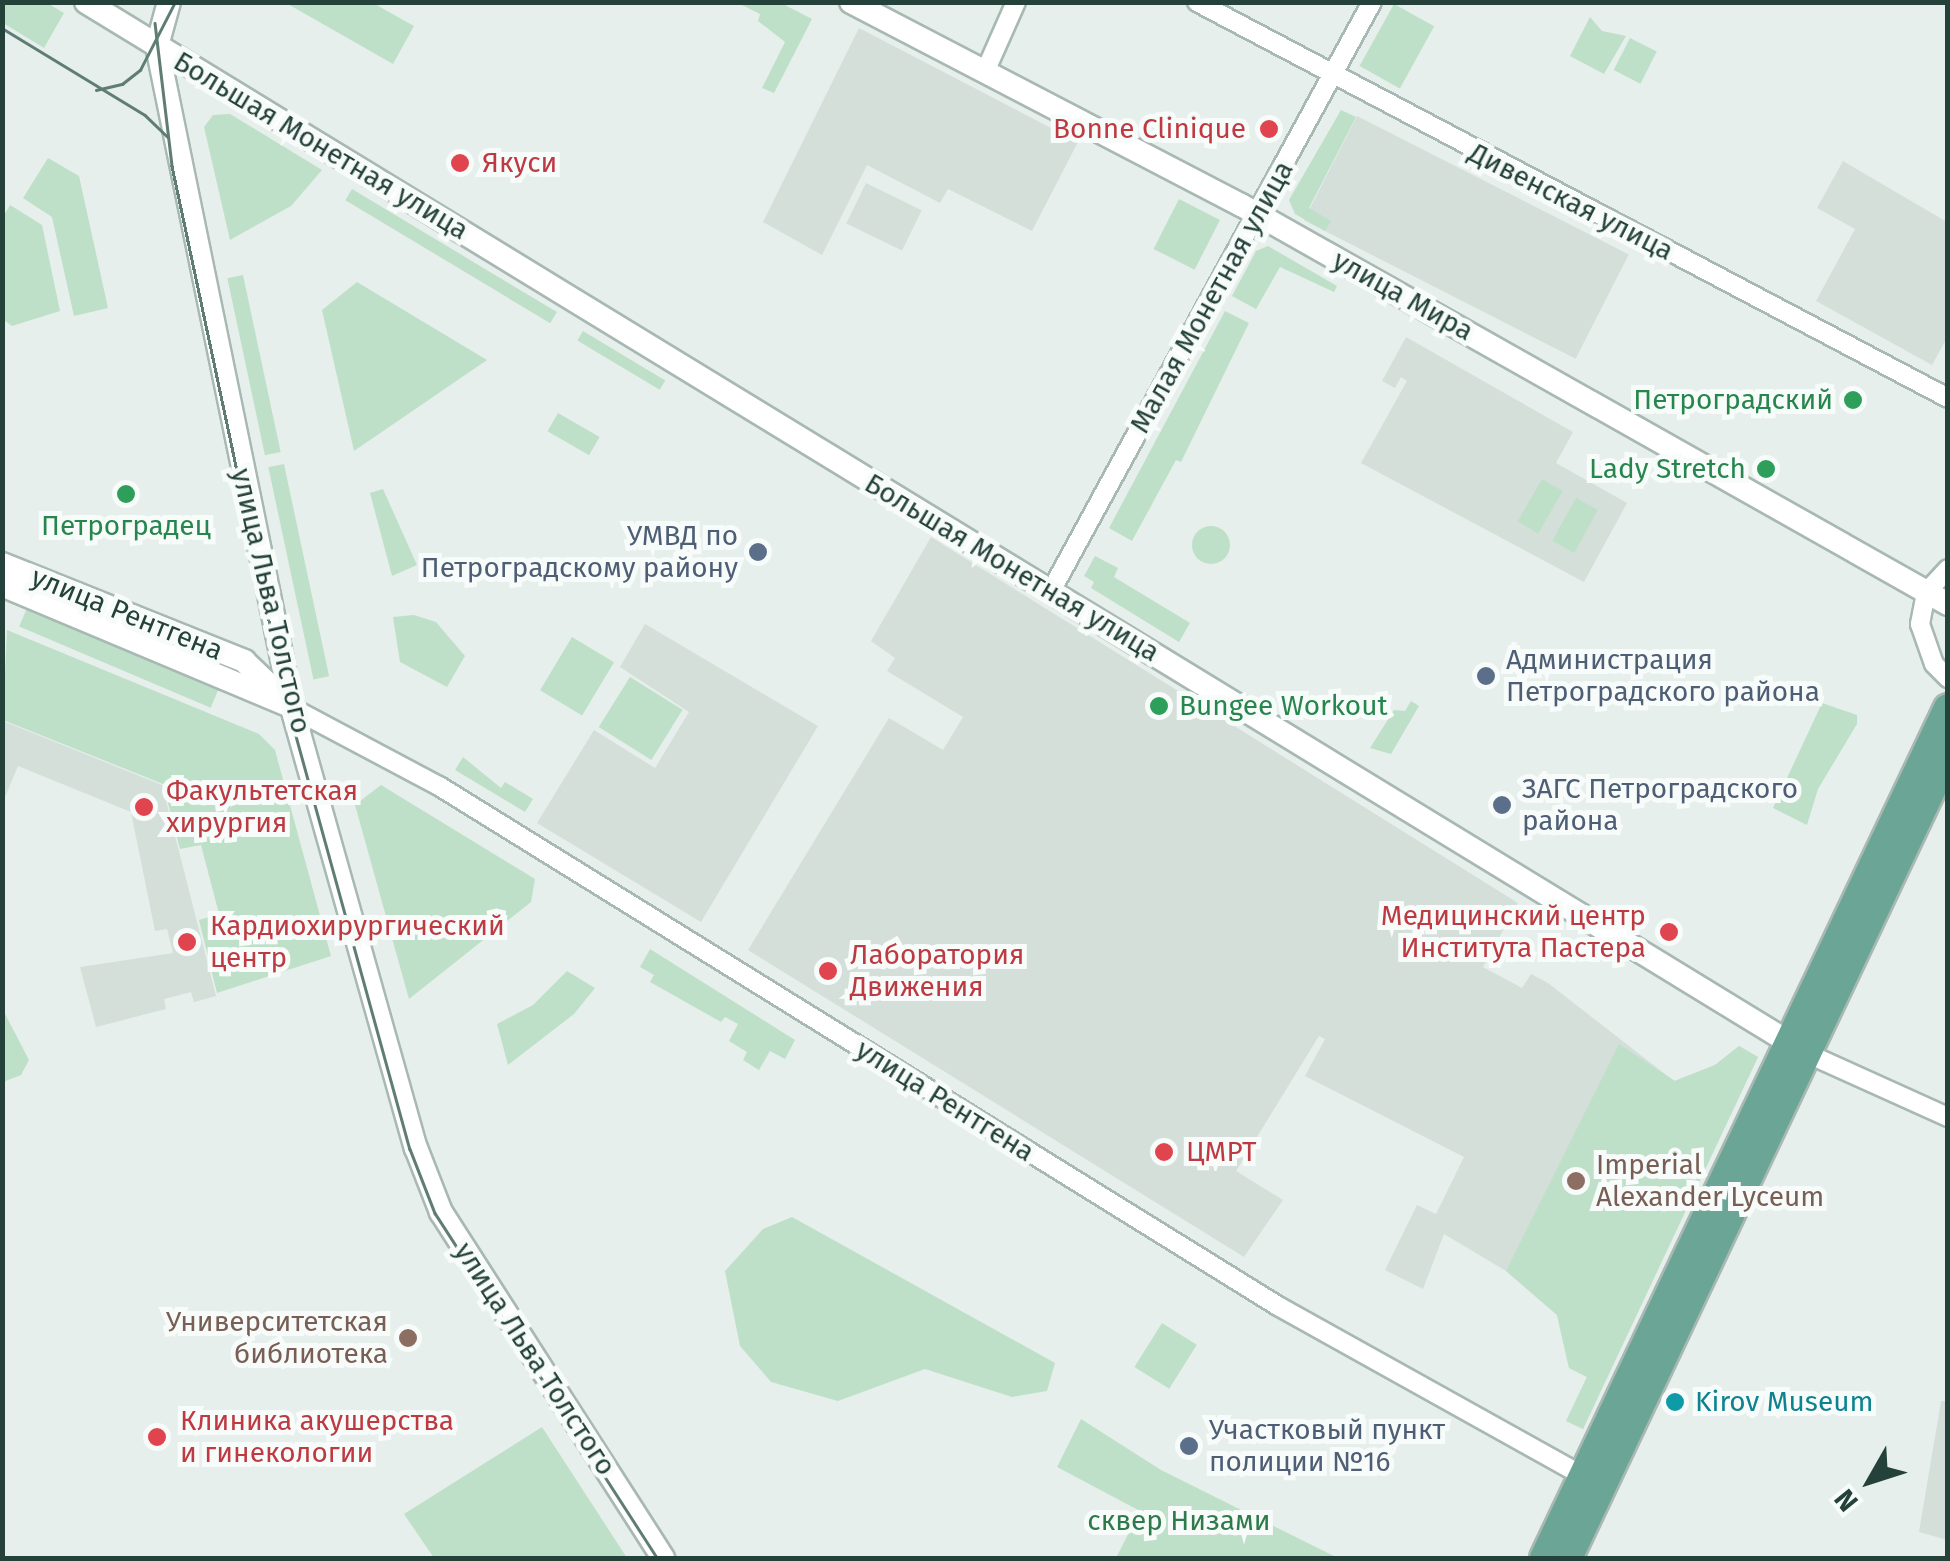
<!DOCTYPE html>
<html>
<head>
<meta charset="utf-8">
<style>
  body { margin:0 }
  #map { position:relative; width:1950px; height:1561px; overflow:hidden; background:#e6efeb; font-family:"Fira Sans",sans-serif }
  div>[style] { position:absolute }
  .built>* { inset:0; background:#d4dfda; transform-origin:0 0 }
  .green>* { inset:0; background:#bfe0c8; transform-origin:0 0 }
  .round { border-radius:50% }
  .roads { filter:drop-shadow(2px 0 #a8b8b2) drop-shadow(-2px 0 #a8b8b2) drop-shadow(0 2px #a8b8b2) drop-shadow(0 -2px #a8b8b2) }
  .minor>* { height:18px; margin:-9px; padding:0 9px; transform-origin:9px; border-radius:9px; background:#fff }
  .tertiary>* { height:22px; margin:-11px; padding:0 11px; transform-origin:11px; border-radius:11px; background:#fff }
  .primary>* { height:28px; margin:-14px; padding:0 14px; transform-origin:14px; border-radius:14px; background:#6aa596 }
  .tram>* { height:2.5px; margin:-1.25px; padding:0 1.25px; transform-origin:1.25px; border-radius:1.25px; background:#5f7d75 }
  .dots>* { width:28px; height:28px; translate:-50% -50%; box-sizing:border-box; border:5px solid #f7fbf9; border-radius:50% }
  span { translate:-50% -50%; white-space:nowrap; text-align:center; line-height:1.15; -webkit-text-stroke:10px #f7fbf9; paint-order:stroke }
  .health-label { font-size:28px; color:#be3a42 }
  .right { translate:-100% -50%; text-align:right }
  .left { translate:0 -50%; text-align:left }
  .street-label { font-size:28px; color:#24423a }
  .leisure-label { font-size:28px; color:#27864d }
  .service-label { font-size:28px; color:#4e5e75 }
  .education-label { font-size:28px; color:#785e54 }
  .culture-label { font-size:28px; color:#0d838f }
  .park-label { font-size:28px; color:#2d7a4b }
  .frame { position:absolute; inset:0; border:5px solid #24423a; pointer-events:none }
  .north { position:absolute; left:1820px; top:1431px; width:100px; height:100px; -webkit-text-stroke:8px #f7fbf9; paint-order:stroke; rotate:231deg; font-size:28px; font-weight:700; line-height:40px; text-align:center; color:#24423a }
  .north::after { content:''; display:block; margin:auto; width:35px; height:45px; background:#24423a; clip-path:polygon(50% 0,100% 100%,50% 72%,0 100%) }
</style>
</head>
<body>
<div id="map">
  <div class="built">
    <i style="clip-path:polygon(859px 28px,1078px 142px,1032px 231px,948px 189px,940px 203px,867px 165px,822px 255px,763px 222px)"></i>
    <i style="left:1357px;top:116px;width:305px;height:117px;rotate:27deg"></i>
    <i style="clip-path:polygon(1843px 161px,1947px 222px,1947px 338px,1932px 365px,1816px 301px,1855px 229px,1817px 208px)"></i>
    <i style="left:866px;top:183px;width:62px;height:45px;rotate:26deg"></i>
    <i style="clip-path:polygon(1406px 337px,1573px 432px,1556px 463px,1627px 503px,1584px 582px,1361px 463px,1407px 381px,1401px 377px,1395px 388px,1382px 381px)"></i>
    <i style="clip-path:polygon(931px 537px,1518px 903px,1483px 967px,1522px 988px,1531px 974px,1548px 983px,1674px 1081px,1715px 1065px,1739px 1046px,1758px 1057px,1583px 1429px,1566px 1421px,1587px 1377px,1569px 1368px,1557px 1315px,1506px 1271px,1444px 1234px,1423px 1289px,1385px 1270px,1417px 1205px,1436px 1214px,1464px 1157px,1305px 1076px,1325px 1039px,1319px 1036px,1236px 1171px,1283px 1200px,1244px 1257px,748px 950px,889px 718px,943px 750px,963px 717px,887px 671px,895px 658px,871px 641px)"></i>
    <i style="clip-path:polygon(645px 624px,818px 726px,701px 922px,537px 823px,594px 730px,655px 768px,689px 712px,620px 667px)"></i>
    <i style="clip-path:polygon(3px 721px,162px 785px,216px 996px,194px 1002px,191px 992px,164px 999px,166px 1009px,96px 1027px,80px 967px,173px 953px,167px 929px,155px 931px,131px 812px,18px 766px,3px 802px)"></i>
    <i style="clip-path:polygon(1941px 1401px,1948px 1401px,1947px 1540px,1919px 1532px)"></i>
  </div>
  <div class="green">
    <i style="clip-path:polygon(2px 3px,47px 3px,64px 13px,44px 48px,3px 23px)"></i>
    <i style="clip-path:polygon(286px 3px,373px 3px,414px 26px,393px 64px)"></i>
    <i style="clip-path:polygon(738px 3px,781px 3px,812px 19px,774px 93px,762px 88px,785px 42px,758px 21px,760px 14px)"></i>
    <i style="left:1394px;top:4px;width:46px;height:71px;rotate:29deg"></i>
    <i style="clip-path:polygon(1590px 17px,1602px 31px,1626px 36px,1604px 74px,1570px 56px)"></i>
    <i style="left:1630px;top:38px;width:30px;height:36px;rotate:27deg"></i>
    <i style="clip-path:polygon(1341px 110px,1356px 117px,1309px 208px,1331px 221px,1325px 231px,1295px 214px,1289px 200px)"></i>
    <i style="clip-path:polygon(230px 114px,322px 170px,291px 206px,230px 240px,204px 127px,213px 115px)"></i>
    <i style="clip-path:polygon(48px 158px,79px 176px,108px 308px,74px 316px,52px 217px,23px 198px)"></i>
    <i style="left:352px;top:189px;width:239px;height:13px;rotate:31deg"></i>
    <i style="left:1179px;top:199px;width:46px;height:56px;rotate:27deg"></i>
    <i style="clip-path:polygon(10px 205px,42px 225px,60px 311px,12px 326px,2px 319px,3px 217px)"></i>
    <i style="clip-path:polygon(1268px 246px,1337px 286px,1334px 292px,1280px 267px,1256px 309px,1232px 296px,1256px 251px)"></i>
    <i style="left:243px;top:275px;width:181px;height:16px;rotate:78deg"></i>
    <i style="clip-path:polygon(357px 282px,487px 360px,354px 451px,322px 310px)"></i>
    <i style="clip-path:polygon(1225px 311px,1249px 323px,1181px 462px,1176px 460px,1132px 541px,1109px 528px)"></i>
    <i style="left:583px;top:331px;width:96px;height:11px;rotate:31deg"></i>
    <i style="left:558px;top:413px;width:48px;height:21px;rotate:30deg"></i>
    <i style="left:284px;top:464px;width:217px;height:16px;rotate:78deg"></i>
    <i style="left:1542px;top:479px;width:24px;height:49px;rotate:30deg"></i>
    <i style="clip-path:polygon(383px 489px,417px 565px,392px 576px,370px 493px)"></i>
    <i style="left:1576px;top:498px;width:25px;height:49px;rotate:29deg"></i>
    <i class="round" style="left:1192px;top:526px;width:38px;height:38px"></i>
    <i style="clip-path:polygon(1095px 556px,1118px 568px,1114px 577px,1190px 623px,1179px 642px,1091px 588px,1094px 582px,1084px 576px)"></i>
    <i style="left:27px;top:608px;width:208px;height:20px;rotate:23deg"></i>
    <i style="clip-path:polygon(414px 615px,436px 622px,465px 656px,447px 687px,400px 662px,393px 617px)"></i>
    <i style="clip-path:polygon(7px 630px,259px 734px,275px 750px,331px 956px,217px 993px,199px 920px,219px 914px,201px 845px,180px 849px,163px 784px,3px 720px)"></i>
    <i style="left:572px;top:637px;width:49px;height:62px;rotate:31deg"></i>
    <i style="left:630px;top:677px;width:62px;height:59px;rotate:32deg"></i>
    <i style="clip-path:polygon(1411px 701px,1419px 706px,1391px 754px,1370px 748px,1394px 710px,1405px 711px)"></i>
    <i style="clip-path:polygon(1822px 703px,1857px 715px,1857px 724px,1818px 789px,1807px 825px,1773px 808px)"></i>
    <i style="clip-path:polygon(463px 757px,501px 788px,505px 782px,533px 799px,525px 812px,455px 770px)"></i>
    <i style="clip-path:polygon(381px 785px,535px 879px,531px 902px,409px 999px,355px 805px)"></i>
    <i style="clip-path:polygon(650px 949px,795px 1040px,785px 1059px,770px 1051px,759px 1070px,743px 1060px,747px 1052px,729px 1041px,738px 1024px,725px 1017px,721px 1022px,650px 982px,654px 975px,640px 967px)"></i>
    <i style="clip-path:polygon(567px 971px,595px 988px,574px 1014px,508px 1065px,497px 1024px,533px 1005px)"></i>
    <i style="clip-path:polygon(2px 1008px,29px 1060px,21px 1075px,3px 1082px)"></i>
    <i style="clip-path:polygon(1619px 1044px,1675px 1081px,1715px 1065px,1739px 1046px,1758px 1057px,1583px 1429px,1566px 1421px,1587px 1377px,1569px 1368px,1557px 1315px,1506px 1271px)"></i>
    <i style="clip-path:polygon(792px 1217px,1055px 1363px,1047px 1391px,1012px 1397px,925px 1369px,838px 1401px,771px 1382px,740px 1346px,725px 1271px,763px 1229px)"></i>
    <i style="left:1162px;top:1323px;width:41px;height:52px;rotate:32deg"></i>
    <i style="clip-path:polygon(1081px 1419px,1161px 1470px,1338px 1558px,1116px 1558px,1140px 1511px,1057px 1467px)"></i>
    <i style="clip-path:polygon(542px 1427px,627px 1558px,434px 1558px,404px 1514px)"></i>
  </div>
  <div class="roads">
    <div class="minor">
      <i style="left:1197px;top:2px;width:849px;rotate:27.8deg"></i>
      <i style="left:985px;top:72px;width:77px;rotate:-66.1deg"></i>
      <i style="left:1948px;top:569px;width:33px;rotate:133deg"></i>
      <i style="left:1926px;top:593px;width:32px;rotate:101deg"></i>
      <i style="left:1920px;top:624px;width:42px;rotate:70.7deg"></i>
      <i style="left:1934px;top:664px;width:20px;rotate:45deg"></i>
      <i style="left:1051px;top:591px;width:671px;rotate:-61.41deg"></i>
      <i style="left:292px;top:708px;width:166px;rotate:28deg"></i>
      <i style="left:439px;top:786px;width:987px;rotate:31.79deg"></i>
      <i style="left:1278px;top:1306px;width:356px;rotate:29.1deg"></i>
      <i style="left:1806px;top:1053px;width:156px;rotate:24.3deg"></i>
    </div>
    <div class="tertiary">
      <i style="left:86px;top:2px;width:2012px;rotate:31.42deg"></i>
      <i style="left:169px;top:2px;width:46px;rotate:105.3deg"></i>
      <i style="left:157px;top:46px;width:676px;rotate:78.47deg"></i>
      <i style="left:292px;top:708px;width:457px;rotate:74.3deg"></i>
      <i style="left:416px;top:1148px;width:69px;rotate:68.7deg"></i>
      <i style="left:441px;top:1212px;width:411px;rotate:57.3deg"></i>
      <i style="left:851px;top:2px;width:440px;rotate:27.5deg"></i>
      <i style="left:1241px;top:205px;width:812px;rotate:29.44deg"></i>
      <i style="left:2px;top:564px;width:261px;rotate:21.8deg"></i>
      <i style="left:244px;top:661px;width:64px;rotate:43.7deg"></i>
      <i style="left:2px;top:585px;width:307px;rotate:22.8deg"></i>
    </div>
    <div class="primary">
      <i style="left:1544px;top:1558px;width:941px;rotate:-64.58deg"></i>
      <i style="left:1568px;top:1558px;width:888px;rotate:-64.68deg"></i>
    </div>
  </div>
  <div class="tram">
    <i style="left:155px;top:23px;width:144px;rotate:83.2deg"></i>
    <i style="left:172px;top:166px;width:542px;rotate:77.96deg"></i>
    <i style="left:285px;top:696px;width:470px;rotate:74.6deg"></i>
    <i style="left:410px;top:1149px;width:69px;rotate:68.7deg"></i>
    <i style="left:435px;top:1213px;width:410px;rotate:57.2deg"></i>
    <i style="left:2px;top:28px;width:167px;rotate:31.3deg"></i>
    <i style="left:145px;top:115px;width:32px;rotate:44deg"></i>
    <i style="left:96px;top:90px;width:27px;rotate:-13deg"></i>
    <i style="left:122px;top:84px;width:23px;rotate:-38deg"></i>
    <i style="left:140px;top:70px;width:76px;rotate:-62.8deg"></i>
  </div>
  <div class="dots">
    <i style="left:1269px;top:129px;background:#e0444e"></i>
    <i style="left:460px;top:163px;background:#e0444e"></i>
    <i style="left:1853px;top:400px;background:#2e9e5b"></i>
    <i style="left:1766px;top:469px;background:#2e9e5b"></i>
    <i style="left:126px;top:494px;background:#2e9e5b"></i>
    <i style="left:758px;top:552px;background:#5c6f8a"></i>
    <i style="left:1486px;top:676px;background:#5c6f8a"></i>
    <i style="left:1159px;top:706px;background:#2e9e5b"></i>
    <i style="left:1502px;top:805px;background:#5c6f8a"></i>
    <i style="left:144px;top:807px;background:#e0444e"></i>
    <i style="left:1669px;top:932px;background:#e0444e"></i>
    <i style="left:187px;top:942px;background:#e0444e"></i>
    <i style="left:828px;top:971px;background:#e0444e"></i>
    <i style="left:1164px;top:1152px;background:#e0444e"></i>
    <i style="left:1576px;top:1181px;background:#8d6e63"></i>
    <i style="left:408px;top:1338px;background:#8d6e63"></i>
    <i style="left:1675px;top:1402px;background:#0f9aa8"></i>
    <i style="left:157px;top:1437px;background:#e0444e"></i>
    <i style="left:1189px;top:1446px;background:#5c6f8a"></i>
  </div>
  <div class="health-label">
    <span class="right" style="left:1246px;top:129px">Bonne Clinique</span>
    <span class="left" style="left:482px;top:163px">Якуси</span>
    <span class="left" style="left:166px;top:807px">Факультетская<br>хирургия</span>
    <span class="right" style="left:1646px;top:932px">Медицинский центр<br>Института Пастера</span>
    <span class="left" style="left:210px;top:942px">Кардиохирургический<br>центр</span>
    <span class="left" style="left:850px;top:971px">Лаборатория<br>Движения</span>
    <span class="left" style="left:1186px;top:1152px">ЦМРТ</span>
    <span class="left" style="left:180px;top:1437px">Клиника акушерства<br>и гинекологии</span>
  </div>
  <div class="street-label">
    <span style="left:321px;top:146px;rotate:31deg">Большая Монетная улица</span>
    <span style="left:1571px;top:202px;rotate:27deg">Дивенская улица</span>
    <span style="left:1403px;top:296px;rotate:29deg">улица Мира</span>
    <span style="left:1212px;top:297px;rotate:-61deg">Малая Монетная улица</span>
    <span style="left:1012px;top:568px;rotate:31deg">Большая Монетная улица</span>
    <span style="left:271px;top:601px;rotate:77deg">улица Льва Толстого</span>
    <span style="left:127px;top:614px;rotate:22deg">улица Рентгена</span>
    <span style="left:945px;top:1101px;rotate:32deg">улица Рентгена</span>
    <span style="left:535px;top:1359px;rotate:57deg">улица Льва Толстого</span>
  </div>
  <div class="leisure-label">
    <span class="right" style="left:1833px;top:400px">Петроградский</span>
    <span class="right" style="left:1746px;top:469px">Lady Stretch</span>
    <span style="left:126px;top:526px">Петроградец</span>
    <span class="left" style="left:1179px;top:706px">Bungee Workout</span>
  </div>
  <div class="service-label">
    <span class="right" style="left:738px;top:552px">УМВД по<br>Петроградскому району</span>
    <span class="left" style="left:1506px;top:676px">Администрация<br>Петроградского района</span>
    <span class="left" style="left:1522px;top:805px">ЗАГС Петроградского<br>района</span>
    <span class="left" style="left:1209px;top:1446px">Участковый пункт<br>полиции №16</span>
  </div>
  <div class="education-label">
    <span class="left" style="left:1596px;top:1181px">Imperial<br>Alexander Lyceum</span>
    <span class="right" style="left:388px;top:1338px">Университетская<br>библиотека</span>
  </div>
  <div class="culture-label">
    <span class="left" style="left:1695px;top:1402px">Kirov Museum</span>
  </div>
  <div class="park-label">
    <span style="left:1179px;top:1521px">сквер Низами</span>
  </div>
  <div class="frame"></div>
  <div class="north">N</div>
</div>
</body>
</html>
